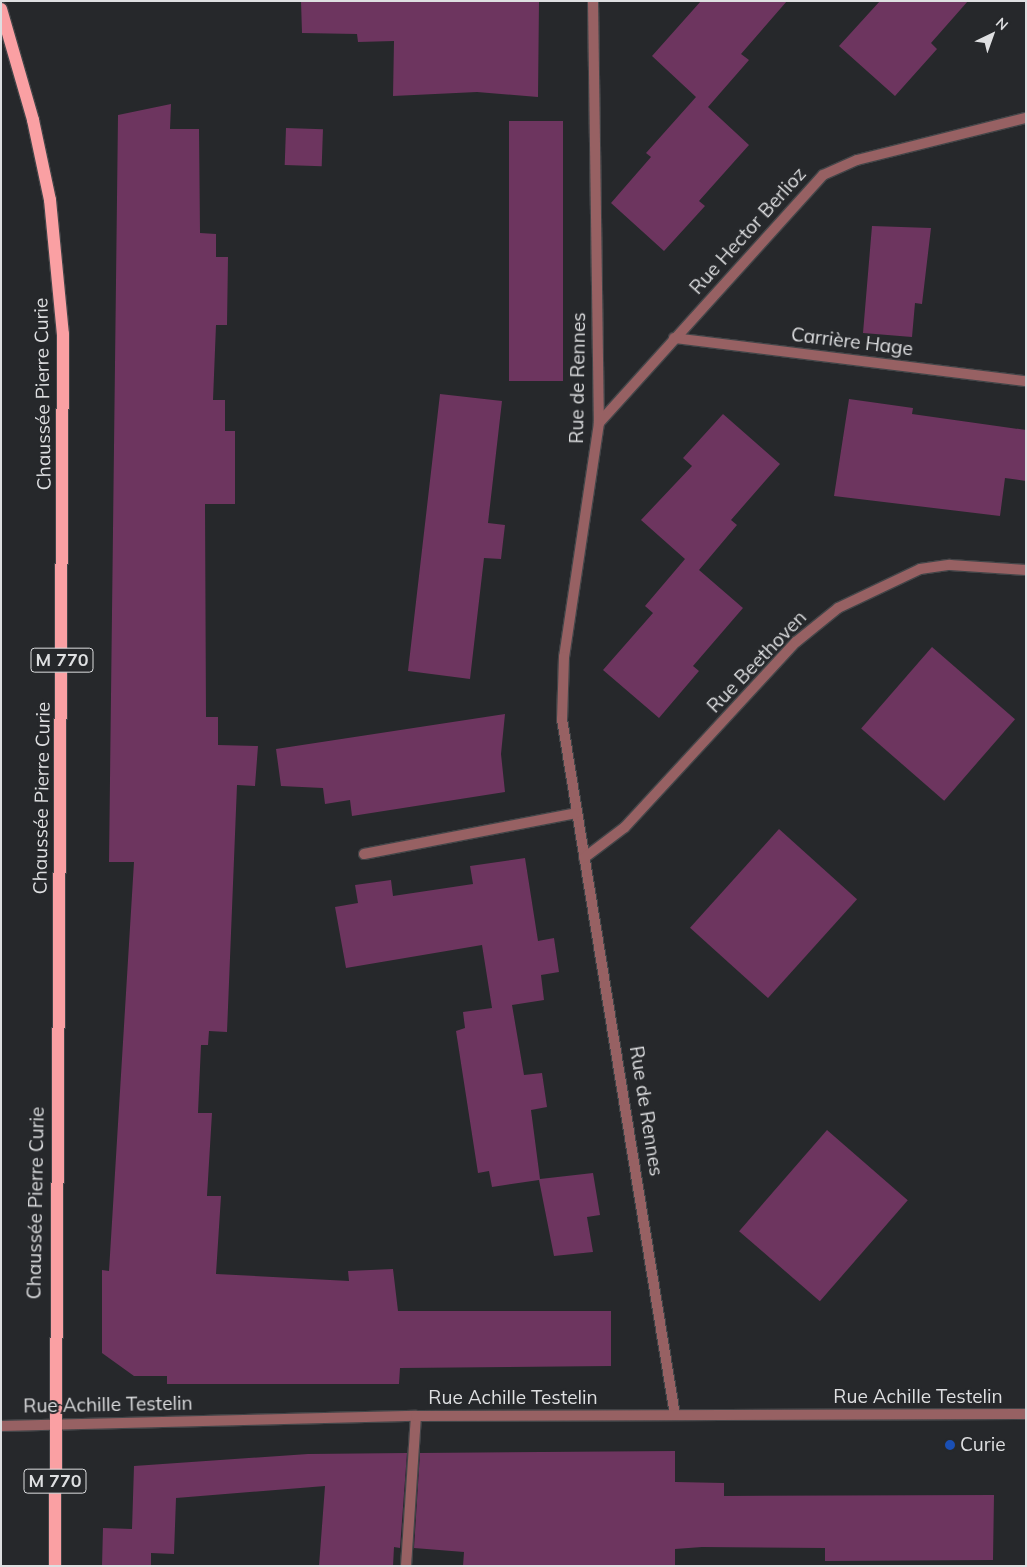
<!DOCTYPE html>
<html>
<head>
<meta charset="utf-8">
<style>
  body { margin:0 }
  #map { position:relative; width:1027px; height:1567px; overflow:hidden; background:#26282b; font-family:Mulish,sans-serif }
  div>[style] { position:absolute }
  .building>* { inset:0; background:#6d355f; transform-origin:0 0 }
  .roads { filter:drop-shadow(1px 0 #434548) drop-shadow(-1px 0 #434548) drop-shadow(0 1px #434548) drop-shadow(0 -1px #434548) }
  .service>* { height:10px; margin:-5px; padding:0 5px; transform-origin:5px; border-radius:5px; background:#976163 }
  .minor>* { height:10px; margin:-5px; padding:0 5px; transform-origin:5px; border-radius:5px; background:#976163 }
  .tertiary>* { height:10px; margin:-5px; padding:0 5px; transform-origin:5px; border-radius:5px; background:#976163 }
  .primary>* { height:12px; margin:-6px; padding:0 6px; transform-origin:6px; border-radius:6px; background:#faa0a3 }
  .dots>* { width:14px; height:14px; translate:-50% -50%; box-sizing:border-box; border:2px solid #26282b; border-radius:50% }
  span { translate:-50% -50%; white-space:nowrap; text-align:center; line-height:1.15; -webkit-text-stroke:4px #26282b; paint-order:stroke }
  .shield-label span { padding:1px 4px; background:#26282b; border:1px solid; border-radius:4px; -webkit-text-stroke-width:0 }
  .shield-label { font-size:18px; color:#dedfe1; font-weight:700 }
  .street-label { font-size:19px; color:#dedfe1 }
  .poi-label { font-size:19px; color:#dedfe1 }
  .left { translate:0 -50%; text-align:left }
  .frame { position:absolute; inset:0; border:2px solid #dedfe1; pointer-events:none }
  .north { position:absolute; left:967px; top:10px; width:50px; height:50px; -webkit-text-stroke:4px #26282b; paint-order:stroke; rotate:42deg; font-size:14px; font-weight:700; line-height:20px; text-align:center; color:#dedfe1 }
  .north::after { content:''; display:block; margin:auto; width:18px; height:22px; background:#dedfe1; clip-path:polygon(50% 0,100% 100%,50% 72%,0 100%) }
</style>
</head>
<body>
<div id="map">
  <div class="building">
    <i style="clip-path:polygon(301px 1px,539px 1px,538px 97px,477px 92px,393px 96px,394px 41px,358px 42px,357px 34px,302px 33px)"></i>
    <i style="clip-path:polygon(701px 1px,787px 1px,741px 54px,749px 60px,708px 107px,749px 145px,699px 201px,705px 206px,664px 251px,611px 203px,651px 157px,646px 153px,696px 97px,652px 56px)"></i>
    <i style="clip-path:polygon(880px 1px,968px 1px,931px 43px,937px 49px,895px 96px,839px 46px)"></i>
    <i style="clip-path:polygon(171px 104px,170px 129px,199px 129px,200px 233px,216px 234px,216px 257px,228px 257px,227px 325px,216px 325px,213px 400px,225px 400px,225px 431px,235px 431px,235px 504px,205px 504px,206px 717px,218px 717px,218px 745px,258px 746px,255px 786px,237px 785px,227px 1032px,209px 1031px,208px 1045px,201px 1045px,198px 1113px,212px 1113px,207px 1196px,221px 1196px,216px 1274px,349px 1281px,348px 1271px,393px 1269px,398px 1311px,611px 1311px,611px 1366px,400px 1368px,399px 1384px,167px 1384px,167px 1376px,134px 1376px,102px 1353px,102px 1270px,109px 1271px,134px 862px,109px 862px,118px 115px)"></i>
    <i style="left:563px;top:121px;width:260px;height:54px;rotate:90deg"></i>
    <i style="left:286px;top:128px;width:37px;height:37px;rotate:2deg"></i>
    <i style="clip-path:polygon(872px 226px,931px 228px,922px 304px,915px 303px,912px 337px,863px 333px)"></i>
    <i style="clip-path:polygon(440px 394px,502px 401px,488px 523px,505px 525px,501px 559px,484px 558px,470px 679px,408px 671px)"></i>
    <i style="clip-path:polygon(849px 399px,913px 408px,912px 414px,1026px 430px,1026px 481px,1005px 478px,1000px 516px,834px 496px)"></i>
    <i style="clip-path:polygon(723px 414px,780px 464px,731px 520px,737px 525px,699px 570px,743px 608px,693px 666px,699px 671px,659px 718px,603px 670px,653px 613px,645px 606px,685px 559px,641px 520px,692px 466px,683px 458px)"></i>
    <i style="left:932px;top:647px;width:110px;height:108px;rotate:41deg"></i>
    <i style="clip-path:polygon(505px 714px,501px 754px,505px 792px,352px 816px,350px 800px,325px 804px,323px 788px,281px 786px,276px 749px)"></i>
    <i style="left:779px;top:829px;width:105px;height:133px;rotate:42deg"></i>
    <i style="clip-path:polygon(525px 858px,538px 941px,554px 938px,559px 972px,541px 975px,544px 1000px,512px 1005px,524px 1075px,542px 1073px,547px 1107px,531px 1110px,540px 1179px,593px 1173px,600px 1215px,587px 1217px,593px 1252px,554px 1256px,539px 1180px,492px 1187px,489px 1171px,478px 1173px,456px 1031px,465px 1028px,463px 1012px,492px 1008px,482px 945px,346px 968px,335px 907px,358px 903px,355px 885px,391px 880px,393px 896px,473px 884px,470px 866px)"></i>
    <i style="left:827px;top:1130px;width:107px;height:134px;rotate:41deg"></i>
    <i style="clip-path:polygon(675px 1451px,675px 1482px,724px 1483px,724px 1496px,994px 1495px,993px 1560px,825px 1561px,825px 1548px,702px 1547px,675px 1549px,675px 1566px,463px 1566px,464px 1552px,414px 1548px,420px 1453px)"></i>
    <i style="clip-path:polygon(407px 1453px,400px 1548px,394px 1547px,393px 1566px,319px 1566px,325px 1486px,176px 1498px,174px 1554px,151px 1553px,151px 1566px,102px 1566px,103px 1528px,132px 1529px,134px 1466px,308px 1454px)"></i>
  </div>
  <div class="roads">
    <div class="service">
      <i style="left:406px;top:1566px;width:150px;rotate:-86.2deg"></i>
    </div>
    <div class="minor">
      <i style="left:593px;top:1px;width:422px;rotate:89.2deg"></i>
      <i style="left:599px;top:423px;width:237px;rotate:98.5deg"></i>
      <i style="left:564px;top:657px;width:62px;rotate:91.8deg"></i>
      <i style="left:562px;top:719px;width:705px;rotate:80.78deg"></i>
      <i style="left:674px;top:338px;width:355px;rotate:7deg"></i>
      <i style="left:599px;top:423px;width:334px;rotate:-47.9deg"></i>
      <i style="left:823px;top:175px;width:37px;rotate:-24deg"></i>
      <i style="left:857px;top:160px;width:174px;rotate:-14deg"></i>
      <i style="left:364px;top:854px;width:216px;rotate:-10.9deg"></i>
      <i style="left:584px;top:858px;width:51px;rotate:-37.1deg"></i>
      <i style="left:625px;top:827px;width:252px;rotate:-47.3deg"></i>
      <i style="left:796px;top:642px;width:54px;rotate:-39deg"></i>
      <i style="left:838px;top:608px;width:91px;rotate:-25.4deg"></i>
      <i style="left:920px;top:569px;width:30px;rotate:-8deg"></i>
      <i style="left:950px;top:565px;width:76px;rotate:3.8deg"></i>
    </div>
    <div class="tertiary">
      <i style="left:1px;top:1426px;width:415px;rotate:-1.4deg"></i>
      <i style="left:416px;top:1416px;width:610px;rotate:-0.19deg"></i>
    </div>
    <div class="primary">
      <i style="left:1px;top:9px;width:116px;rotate:73.9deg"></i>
      <i style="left:33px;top:120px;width:82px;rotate:78deg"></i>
      <i style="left:50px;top:200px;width:135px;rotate:84.5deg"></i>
      <i style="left:63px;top:334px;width:1232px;rotate:90.37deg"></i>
    </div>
  </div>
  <div class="dots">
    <i style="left:950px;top:1445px;background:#1a4fb4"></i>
  </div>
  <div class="shield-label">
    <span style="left:62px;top:660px">M 770</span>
    <span style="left:55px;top:1481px">M 770</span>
  </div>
  <div class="street-label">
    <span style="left:748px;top:231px;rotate:-48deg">Rue Hector Berlioz</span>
    <span style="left:852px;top:342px;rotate:7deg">Carrière Hage</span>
    <span style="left:578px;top:378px;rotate:-89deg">Rue de Rennes</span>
    <span style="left:43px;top:394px;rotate:-91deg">Chaussée Pierre Curie</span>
    <span style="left:757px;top:662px;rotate:-46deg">Rue Beethoven</span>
    <span style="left:42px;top:798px;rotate:-89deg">Chaussée Pierre Curie</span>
    <span style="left:646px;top:1111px;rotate:81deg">Rue de Rennes</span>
    <span style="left:36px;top:1203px;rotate:-89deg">Chaussée Pierre Curie</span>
    <span style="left:918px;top:1397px">Rue Achille Testelin</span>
    <span style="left:513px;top:1398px">Rue Achille Testelin</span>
    <span style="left:108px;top:1405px;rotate:-1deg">Rue Achille Testelin</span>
  </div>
  <div class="poi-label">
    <span class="left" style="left:960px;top:1445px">Curie</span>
  </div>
  <div class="frame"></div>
  <div class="north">N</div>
</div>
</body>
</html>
